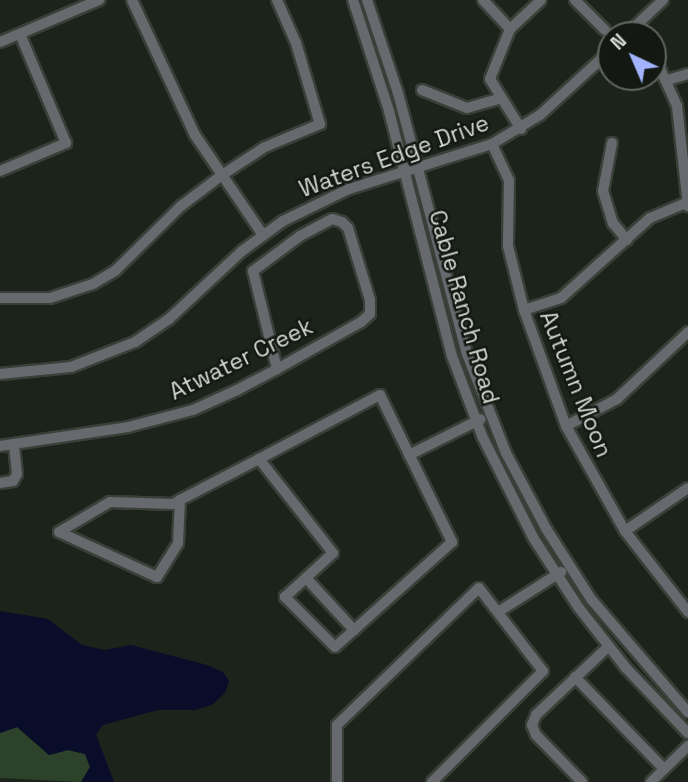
<!DOCTYPE html>
<html>
<head>
<meta charset="utf-8">
<style>
  body { margin:0 }
  #map { position:relative; width:688px; height:782px; overflow:hidden; background:#1c231b; font-family:"Space Grotesk",sans-serif }
  div>[style] { position:absolute }
  .green>* { inset:0; background:#2d422a }
  .water>* { inset:0; background:#0a0d2a }
  .roads { filter:drop-shadow(2px 0 #394038) drop-shadow(-2px 0 #394038) drop-shadow(0 2px #394038) drop-shadow(0 -2px #394038) }
  .minor>* { height:10px; margin:-5px; padding:0 5px; transform-origin:5px; border-radius:5px; background:#67696e }
  span { translate:-50% -50%; white-space:nowrap; text-align:center; line-height:1.15; -webkit-text-stroke:5px #131912; paint-order:stroke }
  .street-label { font-size:23px; color:#d3d8d3 }
  .north { position:absolute; left:597px; top:21px; width:70px; height:70px; box-sizing:border-box; background:#131912; border:2px solid #60655f; border-radius:50%; rotate:316deg; font-size:19px; font-weight:700; line-height:28px; text-align:center; color:#d3d8d3 }
  .north::after { content:''; display:block; margin:auto; width:24px; height:32px; background:#a2b2fd; clip-path:polygon(50% 0,100% 100%,50% 72%,0 100%) }
</style>
</head>
<body>
<div id="map">
  <div class="green">
    <i style="clip-path:polygon(17px 727px,49px 755px,68px 750px,85px 754px,90px 767px,81px 782px,0 778px,0 733px)"></i>
  </div>
  <div class="water">
    <i style="clip-path:polygon(0 611px,48px 619px,82px 645px,105px 650px,131px 645px,207px 665px,223px 672px,229px 681px,225px 693px,212px 705px,195px 710px,158px 710px,103px 725px,96px 734px,114px 782px,81px 782px,90px 767px,85px 754px,68px 750px,49px 755px,17px 727px,0 733px)"></i>
  </div>
  <div class="roads">
    <div class="minor">
      <i style="left:132px;top:0;width:149px;rotate:65deg"></i>
      <i style="left:195px;top:135px;width:121px;rotate:55.8deg"></i>
      <i style="left:353px;top:0;width:117px;rotate:72deg"></i>
      <i style="left:389px;top:111px;width:253px;rotate:75.6deg"></i>
      <i style="left:452px;top:356px;width:85px;rotate:69.4deg"></i>
      <i style="left:482px;top:436px;width:115px;rotate:63.2deg"></i>
      <i style="left:534px;top:539px;width:82px;rotate:56.9deg"></i>
      <i style="left:579px;top:608px;width:76px;rotate:51.9deg"></i>
      <i style="left:626px;top:668px;width:90px;rotate:46.4deg"></i>
      <i style="left:367px;top:0;width:98px;rotate:71.6deg"></i>
      <i style="left:398px;top:93px;width:270px;rotate:75.2deg"></i>
      <i style="left:467px;top:354px;width:106px;rotate:68.5deg"></i>
      <i style="left:506px;top:453px;width:87px;rotate:62deg"></i>
      <i style="left:547px;top:530px;width:82px;rotate:57.5deg"></i>
      <i style="left:591px;top:599px;width:149px;rotate:49.4deg"></i>
      <i style="left:483px;top:0;width:40px;rotate:47deg"></i>
      <i style="left:575px;top:0;width:42px;rotate:45deg"></i>
      <i style="left:626px;top:35px;width:51px;rotate:-43.4deg"></i>
      <i style="left:0;top:42px;width:108px;rotate:-23deg"></i>
      <i style="left:653px;top:53px;width:58px;rotate:65.6deg"></i>
      <i style="left:677px;top:106px;width:101px;rotate:83.7deg"></i>
      <i style="left:668px;top:80px;width:21px;rotate:-17deg"></i>
      <i style="left:422px;top:90px;width:48px;rotate:21.8deg"></i>
      <i style="left:467px;top:108px;width:33px;rotate:-16deg"></i>
      <i style="left:521px;top:129px;width:59px;rotate:-121.8deg"></i>
      <i style="left:490px;top:79px;width:54px;rotate:-68.2deg"></i>
      <i style="left:510px;top:29px;width:42px;rotate:-43.1deg"></i>
      <i style="left:612px;top:143px;width:49px;rotate:100.6deg"></i>
      <i style="left:603px;top:191px;width:34px;rotate:73deg"></i>
      <i style="left:613px;top:223px;width:22px;rotate:51deg"></i>
      <i style="left:492px;top:144px;width:40px;rotate:65deg"></i>
      <i style="left:509px;top:180px;width:66px;rotate:90.9deg"></i>
      <i style="left:508px;top:246px;width:66px;rotate:76deg"></i>
      <i style="left:524px;top:310px;width:123px;rotate:70.1deg"></i>
      <i style="left:566px;top:426px;width:120px;rotate:60.7deg"></i>
      <i style="left:625px;top:531px;width:103px;rotate:52.1deg"></i>
      <i style="left:0;top:171px;width:72px;rotate:-23deg"></i>
      <i style="left:66px;top:143px;width:118px;rotate:-112.9deg"></i>
      <i style="left:0;top:298px;width:50px"></i>
      <i style="left:50px;top:298px;width:45px;rotate:-18deg"></i>
      <i style="left:93px;top:284px;width:26px;rotate:-31deg"></i>
      <i style="left:115px;top:271px;width:93px;rotate:-44.6deg"></i>
      <i style="left:181px;top:206px;width:51px;rotate:-37.1deg"></i>
      <i style="left:222px;top:175px;width:51px;rotate:-33.1deg"></i>
      <i style="left:265px;top:147px;width:60px;rotate:-22.7deg"></i>
      <i style="left:320px;top:124px;width:84px;rotate:-106.5deg"></i>
      <i style="left:296px;top:43px;width:47px;rotate:-113.8deg"></i>
      <i style="left:524px;top:310px;width:39px;rotate:-18deg"></i>
      <i style="left:561px;top:298px;width:120px;rotate:-42deg"></i>
      <i style="left:650px;top:218px;width:41px;rotate:-22.8deg"></i>
      <i style="left:0;top:374px;width:71px;rotate:-5.6deg"></i>
      <i style="left:71px;top:367px;width:69px;rotate:-21.3deg"></i>
      <i style="left:135px;top:342px;width:41px;rotate:-34.1deg"></i>
      <i style="left:169px;top:319px;width:100px;rotate:-43deg"></i>
      <i style="left:242px;top:251px;width:51px;rotate:-36.2deg"></i>
      <i style="left:283px;top:221px;width:73px;rotate:-25.9deg"></i>
      <i style="left:349px;top:189px;width:150px;rotate:-17.5deg"></i>
      <i style="left:492px;top:144px;width:56px;rotate:-31.1deg"></i>
      <i style="left:540px;top:115px;width:96px;rotate:-42.5deg"></i>
      <i style="left:566px;top:426px;width:58px;rotate:-27.9deg"></i>
      <i style="left:617px;top:399px;width:98px;rotate:-43.3deg"></i>
      <i style="left:0;top:446px;width:129px;rotate:-8.4deg"></i>
      <i style="left:128px;top:427px;width:67px;rotate:-14.7deg"></i>
      <i style="left:193px;top:410px;width:48px;rotate:-24.4deg"></i>
      <i style="left:237px;top:390px;width:45px;rotate:-27.7deg"></i>
      <i style="left:277px;top:369px;width:96px;rotate:-29.2deg"></i>
      <i style="left:361px;top:322px;width:12px;rotate:-42deg"></i>
      <i style="left:370px;top:314px;width:14px;rotate:-90deg"></i>
      <i style="left:370px;top:300px;width:75px;rotate:-107deg"></i>
      <i style="left:348px;top:228px;width:8px;rotate:-135deg"></i>
      <i style="left:342px;top:222px;width:10px;rotate:-163deg"></i>
      <i style="left:332px;top:219px;width:36px;rotate:152deg"></i>
      <i style="left:300px;top:236px;width:59px;rotate:143.3deg"></i>
      <i style="left:253px;top:271px;width:101px;rotate:76.2deg"></i>
      <i style="left:409px;top:455px;width:80px;rotate:-26.6deg"></i>
      <i style="left:0;top:483px;width:13px;rotate:-9deg"></i>
      <i style="left:13px;top:481px;width:8px;rotate:-60deg"></i>
      <i style="left:17px;top:474px;width:29px;rotate:-96deg"></i>
      <i style="left:625px;top:531px;width:76px;rotate:-34.3deg"></i>
      <i style="left:59px;top:532px;width:59px;rotate:-30.5deg"></i>
      <i style="left:110px;top:502px;width:63px;rotate:1.8deg"></i>
      <i style="left:173px;top:504px;width:8px;rotate:-30deg"></i>
      <i style="left:180px;top:500px;width:89px;rotate:-27.4deg"></i>
      <i style="left:259px;top:459px;width:137px;rotate:-27.9deg"></i>
      <i style="left:380px;top:395px;width:164px;rotate:63.9deg"></i>
      <i style="left:452px;top:542px;width:157px;rotate:138.1deg"></i>
      <i style="left:335px;top:647px;width:71px;rotate:-135deg"></i>
      <i style="left:285px;top:597px;width:65px;rotate:-42.5deg"></i>
      <i style="left:333px;top:553px;width:120px;rotate:-128.2deg"></i>
      <i style="left:59px;top:532px;width:108px;rotate:24.7deg"></i>
      <i style="left:157px;top:577px;width:40px;rotate:-58deg"></i>
      <i style="left:178px;top:543px;width:43px;rotate:-87.3deg"></i>
      <i style="left:306px;top:578px;width:71px;rotate:47.3deg"></i>
      <i style="left:498px;top:612px;width:75px;rotate:-32.4deg"></i>
      <i style="left:575px;top:677px;width:128px;rotate:45.9deg"></i>
      <i style="left:337px;top:782px;width:57px;rotate:-90deg"></i>
      <i style="left:337px;top:725px;width:197px;rotate:-44deg"></i>
      <i style="left:479px;top:588px;width:105px;rotate:52.4deg"></i>
      <i style="left:543px;top:671px;width:157px;rotate:135deg"></i>
      <i style="left:582px;top:782px;width:66px;rotate:-134.4deg"></i>
      <i style="left:536px;top:735px;width:11px;rotate:-112deg"></i>
      <i style="left:532px;top:725px;width:11px;rotate:-68deg"></i>
      <i style="left:536px;top:715px;width:99px;rotate:-43.4deg"></i>
      <i style="left:651px;top:782px;width:52px;rotate:-44.2deg"></i>
    </div>
  </div>
  <div class="street-label">
    <span style="left:394px;top:156px;rotate:-20deg">Waters Edge Drive</span>
    <span style="left:464px;top:307px;rotate:74deg">Cable Ranch Road</span>
    <span style="left:241px;top:359px;rotate:-26deg">Atwater Creek</span>
    <span style="left:576px;top:384px;rotate:68deg">Autumn Moon</span>
  </div>
  <div class="north">N</div>
</div>
</body>
</html>
